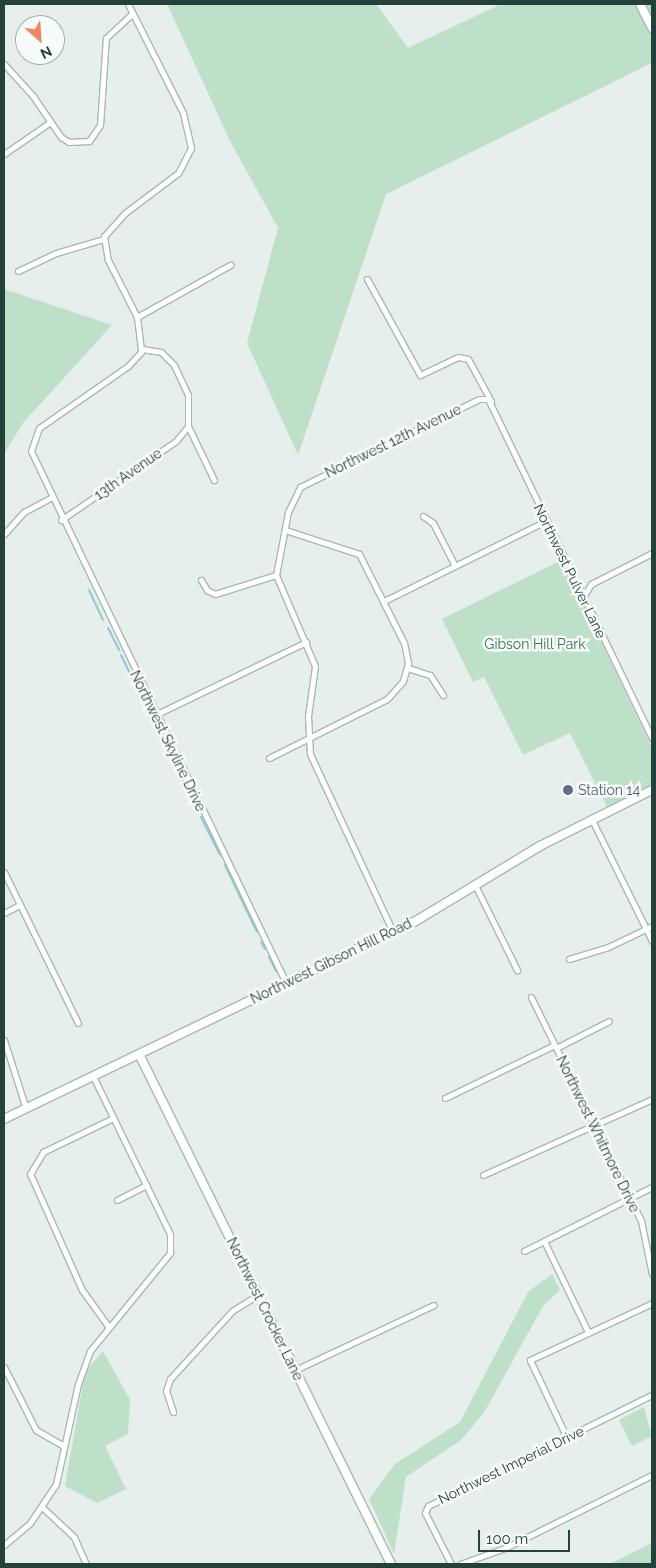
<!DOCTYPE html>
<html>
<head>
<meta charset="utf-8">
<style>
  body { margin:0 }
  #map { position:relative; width:656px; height:1568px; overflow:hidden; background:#e6efeb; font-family:Raleway,sans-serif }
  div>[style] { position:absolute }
  .green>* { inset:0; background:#bfe0c8 }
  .stream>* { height:2px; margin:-1px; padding:0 1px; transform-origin:1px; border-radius:1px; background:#8ec9d4 }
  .roads { filter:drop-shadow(1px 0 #a8b8b2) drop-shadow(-1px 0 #a8b8b2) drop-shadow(0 1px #a8b8b2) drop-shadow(0 -1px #a8b8b2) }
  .street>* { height:5px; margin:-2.5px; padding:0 2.5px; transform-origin:2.5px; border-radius:2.5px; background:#fff }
  .secondary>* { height:8px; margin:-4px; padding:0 4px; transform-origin:4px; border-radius:4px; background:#fff }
  .dots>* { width:14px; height:14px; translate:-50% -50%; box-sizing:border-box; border:2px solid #f7fbf9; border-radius:50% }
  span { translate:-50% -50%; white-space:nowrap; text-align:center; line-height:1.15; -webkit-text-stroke:5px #f7fbf9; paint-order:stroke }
  .street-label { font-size:14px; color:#24423a }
  .park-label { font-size:14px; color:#2d7a4b }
  .service-label { font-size:14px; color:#4e5e75 }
  .left { translate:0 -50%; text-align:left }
  .frame { position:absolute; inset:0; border:5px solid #24423a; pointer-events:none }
  .north { position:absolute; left:15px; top:15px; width:50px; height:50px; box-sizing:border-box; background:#f7fbf9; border:1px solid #a3b1ad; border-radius:50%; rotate:154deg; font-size:14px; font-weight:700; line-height:20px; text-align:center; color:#24423a }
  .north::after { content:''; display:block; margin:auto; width:18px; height:22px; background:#f4845f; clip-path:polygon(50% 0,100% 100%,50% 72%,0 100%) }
  .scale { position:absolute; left:478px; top:1530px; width:92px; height:22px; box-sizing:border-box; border:2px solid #24423a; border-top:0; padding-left:6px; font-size:15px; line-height:18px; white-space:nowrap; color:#24423a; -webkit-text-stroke:4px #f7fbf9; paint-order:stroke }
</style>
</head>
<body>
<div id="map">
  <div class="green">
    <i style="clip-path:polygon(167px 4px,376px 4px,408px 48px,501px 4px,652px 4px,652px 63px,386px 194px,298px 455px,247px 343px,278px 228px,230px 141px)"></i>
    <i style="clip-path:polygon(4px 289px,112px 325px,23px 423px,4px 454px)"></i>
    <i style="clip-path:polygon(562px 560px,652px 748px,652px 785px,607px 807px,570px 733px,523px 755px,484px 677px,473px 682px,442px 619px)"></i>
    <i style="clip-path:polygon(552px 1274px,560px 1290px,543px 1306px,485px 1411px,462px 1439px,406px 1477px,394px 1554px,369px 1499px,395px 1464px,460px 1422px,528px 1292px)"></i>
    <i style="clip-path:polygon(103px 1351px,130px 1400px,128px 1434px,105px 1446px,126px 1489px,97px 1503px,65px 1486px,85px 1372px)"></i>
    <i style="clip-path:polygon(644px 1407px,652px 1436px,632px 1446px,619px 1420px)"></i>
    <i style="clip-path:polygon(652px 1543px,652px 1564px,609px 1564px,620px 1559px)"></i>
  </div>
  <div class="stream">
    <i style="left:89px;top:590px;width:33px;rotate:65deg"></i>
    <i style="left:108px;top:628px;width:25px;rotate:63deg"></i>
    <i style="left:121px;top:655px;width:52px;rotate:63.9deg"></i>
    <i style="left:153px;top:720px;width:20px;rotate:63deg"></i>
    <i style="left:166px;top:747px;width:18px;rotate:63deg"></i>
    <i style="left:179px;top:772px;width:38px;rotate:63deg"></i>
    <i style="left:201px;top:817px;width:42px;rotate:63.4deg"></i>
    <i style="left:225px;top:865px;width:74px;rotate:64.5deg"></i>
    <i style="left:261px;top:942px;width:8px;rotate:60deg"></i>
    <i style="left:269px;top:957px;width:16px;rotate:63deg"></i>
  </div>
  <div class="roads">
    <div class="street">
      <i style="left:128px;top:4px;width:122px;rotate:63.2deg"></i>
      <i style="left:183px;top:113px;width:36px;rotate:77deg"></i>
      <i style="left:191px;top:148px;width:28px;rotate:117deg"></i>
      <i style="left:178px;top:173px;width:66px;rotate:143deg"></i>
      <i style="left:125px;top:213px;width:31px;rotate:132deg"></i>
      <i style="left:104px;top:236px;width:24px;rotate:81deg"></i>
      <i style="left:108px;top:260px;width:64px;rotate:63deg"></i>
      <i style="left:137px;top:317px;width:35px;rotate:83deg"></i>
      <i style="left:141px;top:352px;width:19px;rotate:133deg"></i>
      <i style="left:128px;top:366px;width:108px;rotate:145.1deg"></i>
      <i style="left:39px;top:428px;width:24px;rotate:109deg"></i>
      <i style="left:31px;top:451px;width:590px;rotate:64.39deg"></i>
      <i style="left:4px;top:64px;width:43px;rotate:47.8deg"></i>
      <i style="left:33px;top:96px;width:50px;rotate:55.7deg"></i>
      <i style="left:61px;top:137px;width:9px;rotate:32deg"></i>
      <i style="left:69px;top:142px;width:20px;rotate:-3deg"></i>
      <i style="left:89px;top:141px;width:19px;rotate:-55deg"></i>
      <i style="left:100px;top:125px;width:87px;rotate:-86.1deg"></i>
      <i style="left:106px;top:38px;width:35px;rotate:-43deg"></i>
      <i style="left:4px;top:154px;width:55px;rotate:-34.6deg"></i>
      <i style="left:18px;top:271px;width:42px;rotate:-25.3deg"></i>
      <i style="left:56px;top:253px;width:50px;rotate:-16.3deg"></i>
      <i style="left:367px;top:279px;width:110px;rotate:61.1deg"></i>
      <i style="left:420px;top:375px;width:42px;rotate:-25.3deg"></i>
      <i style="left:458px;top:357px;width:10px;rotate:11deg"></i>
      <i style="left:468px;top:359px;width:48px;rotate:61.3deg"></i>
      <i style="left:137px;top:317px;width:107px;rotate:-29.2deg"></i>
      <i style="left:188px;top:426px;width:60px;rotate:64.3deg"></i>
      <i style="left:423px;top:516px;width:12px;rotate:35deg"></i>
      <i style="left:433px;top:523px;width:48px;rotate:62.9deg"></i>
      <i style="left:61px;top:520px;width:140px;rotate:-34.5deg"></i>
      <i style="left:176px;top:441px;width:19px;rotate:-51deg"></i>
      <i style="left:188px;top:426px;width:31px;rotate:-90deg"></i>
      <i style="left:188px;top:395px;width:33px;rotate:-115deg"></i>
      <i style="left:174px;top:365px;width:18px;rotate:-135deg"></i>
      <i style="left:161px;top:352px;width:19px;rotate:-171deg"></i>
      <i style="left:4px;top:534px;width:30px;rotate:-48deg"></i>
      <i style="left:24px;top:512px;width:30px;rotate:-28deg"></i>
      <i style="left:201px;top:580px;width:12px;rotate:59deg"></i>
      <i style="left:207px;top:590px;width:9px;rotate:27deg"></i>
      <i style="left:215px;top:594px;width:64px;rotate:-17.3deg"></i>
      <i style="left:583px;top:597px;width:15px;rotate:-58deg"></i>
      <i style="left:591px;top:584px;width:68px;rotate:-26.9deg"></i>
      <i style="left:384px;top:601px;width:181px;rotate:-26.3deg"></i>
      <i style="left:408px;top:668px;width:23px;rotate:18deg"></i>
      <i style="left:430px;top:675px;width:24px;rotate:57deg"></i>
      <i style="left:155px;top:715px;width:168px;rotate:-25.8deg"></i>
      <i style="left:269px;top:758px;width:132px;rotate:-26.6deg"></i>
      <i style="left:387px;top:699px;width:24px;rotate:-48deg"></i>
      <i style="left:403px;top:681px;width:19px;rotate:-74deg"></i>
      <i style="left:408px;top:663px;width:20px;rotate:-101deg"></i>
      <i style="left:404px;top:643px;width:100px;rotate:-116.8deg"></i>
      <i style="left:359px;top:554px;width:78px;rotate:-162deg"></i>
      <i style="left:592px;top:820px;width:135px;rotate:63.6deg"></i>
      <i style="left:4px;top:872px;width:168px;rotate:63.9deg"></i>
      <i style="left:476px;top:887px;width:93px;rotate:63.7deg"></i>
      <i style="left:4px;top:913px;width:18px;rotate:-27deg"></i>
      <i style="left:393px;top:932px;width:196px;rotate:-115deg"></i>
      <i style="left:310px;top:754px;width:38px;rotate:-93deg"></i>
      <i style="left:308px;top:716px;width:50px;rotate:-82deg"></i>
      <i style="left:315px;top:666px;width:99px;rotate:-113.2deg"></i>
      <i style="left:276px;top:575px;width:64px;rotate:-79.2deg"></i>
      <i style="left:288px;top:512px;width:28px;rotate:-64deg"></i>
      <i style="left:300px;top:487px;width:199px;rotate:-26.2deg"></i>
      <i style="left:479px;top:399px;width:9px"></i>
      <i style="left:488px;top:399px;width:377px;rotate:64.2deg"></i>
      <i style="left:569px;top:959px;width:39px;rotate:-17deg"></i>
      <i style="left:606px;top:948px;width:51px;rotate:-25.6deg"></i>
      <i style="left:531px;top:997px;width:250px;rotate:63.8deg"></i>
      <i style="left:641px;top:1221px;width:54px;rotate:78.3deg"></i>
      <i style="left:4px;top:1040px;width:72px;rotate:72.3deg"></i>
      <i style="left:556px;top:1048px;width:59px;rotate:-27deg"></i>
      <i style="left:445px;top:1098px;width:121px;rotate:-25.9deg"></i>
      <i style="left:483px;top:1175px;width:185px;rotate:-24.2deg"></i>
      <i style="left:117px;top:1200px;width:33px;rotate:-27deg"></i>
      <i style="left:544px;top:1241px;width:101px;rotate:64.2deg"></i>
      <i style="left:524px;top:1251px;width:143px;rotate:-26.6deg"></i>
      <i style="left:108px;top:1326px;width:44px;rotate:-125.8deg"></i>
      <i style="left:82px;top:1290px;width:127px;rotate:-114.1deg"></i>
      <i style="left:30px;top:1174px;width:26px;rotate:-59deg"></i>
      <i style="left:43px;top:1152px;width:78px;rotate:-25.9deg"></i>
      <i style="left:4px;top:1367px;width:71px;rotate:63.1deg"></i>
      <i style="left:36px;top:1430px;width:32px;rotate:30deg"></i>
      <i style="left:295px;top:1370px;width:153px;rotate:-25.1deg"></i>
      <i style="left:173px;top:1412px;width:22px;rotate:-108deg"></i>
      <i style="left:166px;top:1391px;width:13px;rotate:-72deg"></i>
      <i style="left:170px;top:1379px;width:92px;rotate:-47.6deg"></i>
      <i style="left:232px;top:1311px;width:31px;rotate:-32deg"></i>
      <i style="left:567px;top:1438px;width:86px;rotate:-115.4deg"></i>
      <i style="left:530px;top:1360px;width:135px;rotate:-25deg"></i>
      <i style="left:43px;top:1508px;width:42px;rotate:43.1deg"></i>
      <i style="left:74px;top:1537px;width:30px;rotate:66deg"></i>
      <i style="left:4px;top:1545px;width:34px;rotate:-40deg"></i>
      <i style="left:30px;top:1523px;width:47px;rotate:-56.3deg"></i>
      <i style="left:56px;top:1484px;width:102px;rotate:-77.6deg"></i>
      <i style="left:78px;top:1384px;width:35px;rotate:-70deg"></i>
      <i style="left:90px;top:1351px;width:127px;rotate:-50.8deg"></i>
      <i style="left:170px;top:1253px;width:19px;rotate:-90deg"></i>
      <i style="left:170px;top:1234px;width:176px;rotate:-116deg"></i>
      <i style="left:451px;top:1564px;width:57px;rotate:-117deg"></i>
      <i style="left:425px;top:1513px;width:8px;rotate:-67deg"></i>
      <i style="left:428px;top:1506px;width:250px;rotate:-26.4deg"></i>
      <i style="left:460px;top:1564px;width:48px;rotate:-19.6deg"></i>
      <i style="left:505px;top:1548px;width:164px;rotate:-26.4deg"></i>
    </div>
    <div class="secondary">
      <i style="left:640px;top:4px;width:27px;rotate:63deg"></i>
      <i style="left:139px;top:1054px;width:569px;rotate:63.71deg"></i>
      <i style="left:4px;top:1119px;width:455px;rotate:-25.7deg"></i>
      <i style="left:414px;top:922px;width:147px;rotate:-31.1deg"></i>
      <i style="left:540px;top:846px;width:125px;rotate:-26.6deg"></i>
    </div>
  </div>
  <div class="dots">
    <i style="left:568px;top:790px;background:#5c6f8a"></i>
  </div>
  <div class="street-label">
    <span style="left:393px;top:441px;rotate:-26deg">Northwest 12th Avenue</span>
    <span style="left:128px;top:474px;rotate:-35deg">13th Avenue</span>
    <span style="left:570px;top:571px;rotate:64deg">Northwest Pulver Lane</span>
    <span style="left:168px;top:741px;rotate:64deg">Northwest Skyline Drive</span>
    <span style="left:331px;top:961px;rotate:-26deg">Northwest Gibson Hill Road</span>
    <span style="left:598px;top:1134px;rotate:64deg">Northwest Whitmore Drive</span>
    <span style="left:265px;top:1309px;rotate:64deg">Northwest Crocker Lane</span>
    <span style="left:511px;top:1465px;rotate:-26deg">Northwest Imperial Drive</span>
  </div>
  <div class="park-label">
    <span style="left:535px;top:644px">Gibson Hill Park</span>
  </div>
  <div class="service-label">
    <span class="left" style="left:578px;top:790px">Station 14</span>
  </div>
  <div class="frame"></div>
  <div class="north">N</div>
  <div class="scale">100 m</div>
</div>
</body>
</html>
